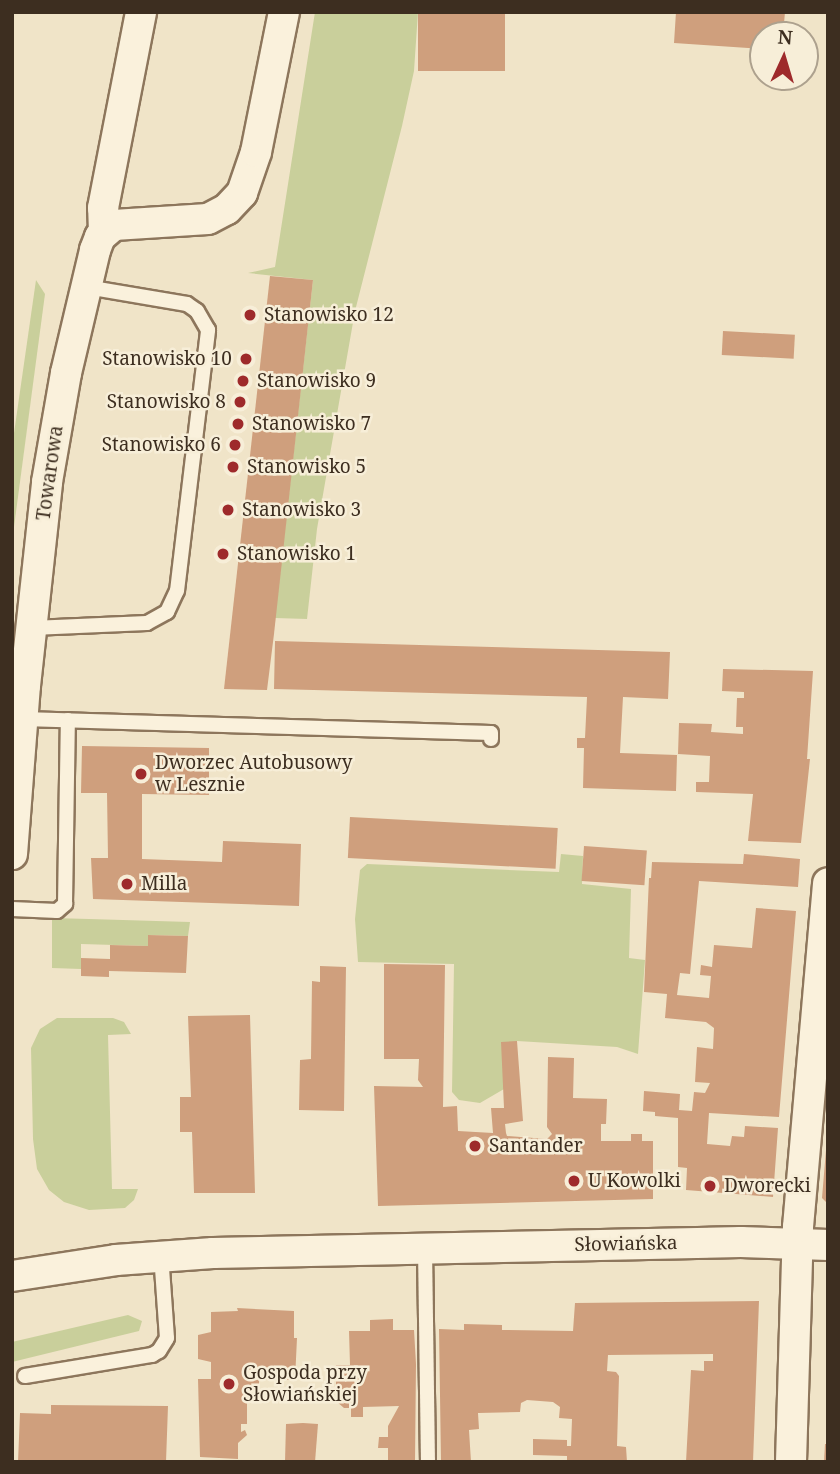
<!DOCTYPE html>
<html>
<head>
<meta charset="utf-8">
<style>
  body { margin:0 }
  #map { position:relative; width:840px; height:1474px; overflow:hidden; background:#f0e4c8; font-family:"Noto Serif",serif }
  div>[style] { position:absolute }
  .green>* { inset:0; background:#c9cf9b }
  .building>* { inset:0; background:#cf9f7d; transform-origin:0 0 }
  .roads { filter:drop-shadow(2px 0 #8d765c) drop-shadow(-2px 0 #8d765c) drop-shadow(0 2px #8d765c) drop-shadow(0 -2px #8d765c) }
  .lane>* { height:14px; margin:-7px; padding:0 7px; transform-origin:7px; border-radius:7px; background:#faf1dc }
  .street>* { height:30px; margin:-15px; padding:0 15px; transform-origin:15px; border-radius:15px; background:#faf1dc }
  .dots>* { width:19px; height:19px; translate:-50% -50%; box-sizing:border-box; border:4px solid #f7eed8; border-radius:50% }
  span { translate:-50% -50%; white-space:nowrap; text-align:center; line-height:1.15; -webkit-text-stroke:5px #f7eed8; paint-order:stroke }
  .poi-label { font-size:19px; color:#3d2e20 }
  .left { translate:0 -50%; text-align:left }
  .right { translate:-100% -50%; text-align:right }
  .street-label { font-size:19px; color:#3d2e20 }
  .frame { position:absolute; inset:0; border:14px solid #3d2e20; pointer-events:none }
  .north { position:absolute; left:749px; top:21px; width:70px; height:70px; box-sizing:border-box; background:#f7eed8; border:2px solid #ada18e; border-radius:50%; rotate:4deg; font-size:19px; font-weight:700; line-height:28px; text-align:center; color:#3d2e20 }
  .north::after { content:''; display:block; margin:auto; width:24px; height:32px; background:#9e2a2b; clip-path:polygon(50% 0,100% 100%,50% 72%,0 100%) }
</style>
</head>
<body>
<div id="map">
  <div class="green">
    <i style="clip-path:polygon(315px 12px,418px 12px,414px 71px,402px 126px,355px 311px,317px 529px,307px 619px,275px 618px,313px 280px,248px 273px,275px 267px)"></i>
    <i style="clip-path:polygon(36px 280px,45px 294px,12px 542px,12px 447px)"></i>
    <i style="clip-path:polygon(561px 854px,583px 856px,582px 884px,631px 889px,629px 958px,645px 960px,638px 1054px,617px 1047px,517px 1041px,504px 1089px,480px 1103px,459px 1100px,452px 1092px,454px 964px,358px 962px,355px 919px,360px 870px,367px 864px,559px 872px)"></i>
    <i style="clip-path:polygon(52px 918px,89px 919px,190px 922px,188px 936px,149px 935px,148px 946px,81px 944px,81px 969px,52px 968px)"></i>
    <i style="clip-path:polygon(57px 1018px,113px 1018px,124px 1022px,131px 1034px,108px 1035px,112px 1189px,138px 1189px,134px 1200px,125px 1208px,89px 1210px,64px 1202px,49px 1190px,37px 1169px,33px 1139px,31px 1048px,40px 1029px)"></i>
    <i style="clip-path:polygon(128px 1315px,142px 1321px,139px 1331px,12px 1362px,12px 1342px)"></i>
  </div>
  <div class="building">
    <i style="left:418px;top:12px;width:87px;height:59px"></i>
    <i style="clip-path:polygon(676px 12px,785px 12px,783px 35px,763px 35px,763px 49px,674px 43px)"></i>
    <i style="clip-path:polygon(270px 276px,313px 280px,274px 634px,267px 690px,224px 689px)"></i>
    <i style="left:723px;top:331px;width:72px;height:24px;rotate:3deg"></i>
    <i style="clip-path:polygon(275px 641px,670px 652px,668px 699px,623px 697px,620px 753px,677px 755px,676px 791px,583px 788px,584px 748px,577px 748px,577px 738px,585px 738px,587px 697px,274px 689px)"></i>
    <i style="clip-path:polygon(723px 669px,813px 671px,807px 759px,810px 759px,801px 843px,748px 841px,753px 794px,696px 792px,696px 782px,709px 782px,710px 756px,678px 754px,679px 723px,712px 724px,711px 732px,743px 734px,743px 727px,736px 727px,737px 698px,744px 698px,744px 692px,722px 691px)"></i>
    <i style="clip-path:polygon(82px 746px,209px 748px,209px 795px,142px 794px,142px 859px,222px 862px,223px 841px,301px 844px,299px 906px,93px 899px,91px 858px,108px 858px,107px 793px,81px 793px)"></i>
    <i style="left:350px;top:817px;width:208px;height:41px;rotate:3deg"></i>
    <i style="left:584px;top:846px;width:63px;height:35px;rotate:4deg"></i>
    <i style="clip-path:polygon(744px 854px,800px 859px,798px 887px,699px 881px,690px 974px,680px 973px,677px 995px,709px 998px,711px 976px,700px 975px,701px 965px,712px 967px,714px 945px,752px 948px,756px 908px,796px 911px,779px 1117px,709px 1113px,707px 1144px,730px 1146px,732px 1136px,744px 1137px,745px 1126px,778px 1128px,773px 1197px,686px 1190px,687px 1168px,678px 1167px,678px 1118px,655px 1116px,655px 1112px,643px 1111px,644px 1091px,680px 1094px,679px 1110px,692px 1111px,694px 1092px,705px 1093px,710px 1083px,695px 1082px,697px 1047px,713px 1049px,714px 1028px,706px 1022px,665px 1018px,667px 994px,644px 992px,649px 878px,651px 878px,652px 862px,743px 864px)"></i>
    <i style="clip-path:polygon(148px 935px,188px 936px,186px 973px,109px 971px,109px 977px,81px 976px,81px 958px,110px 959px,110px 945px,148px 946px)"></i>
    <i style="clip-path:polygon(384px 964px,445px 965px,443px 1107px,457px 1106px,458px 1131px,493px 1133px,491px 1108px,504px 1108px,501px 1042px,517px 1041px,523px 1121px,505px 1124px,506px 1133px,507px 1136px,547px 1139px,552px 1134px,547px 1127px,548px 1057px,574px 1058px,573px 1098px,607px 1099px,606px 1124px,601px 1124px,601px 1141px,631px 1141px,631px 1134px,642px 1134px,642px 1141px,653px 1141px,653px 1199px,378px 1206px,374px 1086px,423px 1087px,418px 1080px,419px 1059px,384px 1059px)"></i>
    <i style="clip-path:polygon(320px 966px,346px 967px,344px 1111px,299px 1110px,300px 1060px,311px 1059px,312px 981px,320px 982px)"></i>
    <i style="clip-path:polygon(250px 1015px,255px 1193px,194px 1193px,192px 1132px,180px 1132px,180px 1097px,191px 1097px,188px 1016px)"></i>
    <i style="clip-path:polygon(826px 1150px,828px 1150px,828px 1204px,822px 1198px)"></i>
    <i style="clip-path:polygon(759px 1301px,753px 1462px,686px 1462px,691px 1370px,704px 1371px,704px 1361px,713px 1361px,713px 1354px,608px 1355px,607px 1371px,616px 1372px,619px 1376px,617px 1446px,626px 1447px,627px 1462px,567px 1462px,567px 1456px,533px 1455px,533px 1439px,567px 1440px,567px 1446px,571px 1446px,572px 1419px,559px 1418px,560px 1407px,553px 1402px,527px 1400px,521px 1403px,520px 1412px,478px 1413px,479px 1429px,469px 1430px,471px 1462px,441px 1462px,439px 1329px,464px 1330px,464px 1324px,502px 1325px,502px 1330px,573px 1331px,575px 1303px)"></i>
    <i style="clip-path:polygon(237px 1308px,294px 1311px,294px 1338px,297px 1338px,295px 1380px,259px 1380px,259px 1387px,247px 1388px,247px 1424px,241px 1424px,241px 1432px,245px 1430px,247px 1435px,238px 1443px,238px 1459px,200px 1457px,198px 1379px,211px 1379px,211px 1362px,198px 1359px,198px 1335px,211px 1332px,211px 1312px,238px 1311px)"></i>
    <i style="clip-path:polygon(393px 1319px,393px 1330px,414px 1330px,416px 1364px,415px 1462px,388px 1462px,388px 1448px,378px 1448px,379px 1437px,388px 1437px,388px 1426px,399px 1406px,363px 1407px,363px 1417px,351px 1417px,351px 1408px,344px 1408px,336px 1401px,336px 1365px,350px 1365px,349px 1331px,370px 1331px,370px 1320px)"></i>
    <i style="clip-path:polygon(51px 1405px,168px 1406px,166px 1462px,18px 1462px,20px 1413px,51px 1414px)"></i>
    <i style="clip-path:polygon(303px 1423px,318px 1424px,315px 1462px,285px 1462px,286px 1424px)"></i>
    <i style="clip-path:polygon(825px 1444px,828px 1444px,828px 1462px,824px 1462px)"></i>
  </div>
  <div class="roads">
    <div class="lane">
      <i style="left:32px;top:628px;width:115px;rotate:-2.5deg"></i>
      <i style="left:147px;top:623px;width:23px;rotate:-29deg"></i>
      <i style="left:167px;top:612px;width:23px;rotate:-65deg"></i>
      <i style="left:177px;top:591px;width:263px;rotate:-83.2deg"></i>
      <i style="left:208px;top:330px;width:22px;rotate:-120deg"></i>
      <i style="left:197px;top:311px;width:12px;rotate:-145deg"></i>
      <i style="left:187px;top:304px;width:101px;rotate:-170.4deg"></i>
      <i style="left:23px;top:719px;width:468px;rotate:1.7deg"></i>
      <i style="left:491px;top:733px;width:6px;rotate:90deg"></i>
      <i style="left:12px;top:909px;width:45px;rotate:2.5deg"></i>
      <i style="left:57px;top:911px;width:11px;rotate:-41deg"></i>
      <i style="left:65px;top:904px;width:184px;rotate:-89.1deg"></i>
      <i style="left:425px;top:1248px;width:214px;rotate:89.2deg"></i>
      <i style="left:25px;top:1376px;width:129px;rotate:-9.4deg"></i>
      <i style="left:152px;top:1355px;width:8px;rotate:-30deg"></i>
      <i style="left:159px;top:1351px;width:15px;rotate:-58deg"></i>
      <i style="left:167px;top:1338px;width:83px;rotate:-94.1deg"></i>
    </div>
    <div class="street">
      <i style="left:104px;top:232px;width:24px;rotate:-92deg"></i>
      <i style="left:103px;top:208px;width:200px;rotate:-79deg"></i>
      <i style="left:12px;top:854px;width:169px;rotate:-85.6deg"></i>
      <i style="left:25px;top:686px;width:205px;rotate:-83.8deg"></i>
      <i style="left:47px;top:482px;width:111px;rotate:-80.1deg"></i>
      <i style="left:66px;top:373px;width:126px;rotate:-76.7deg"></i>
      <i style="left:95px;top:250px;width:14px;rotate:-69deg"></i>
      <i style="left:100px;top:237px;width:18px;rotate:-41deg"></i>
      <i style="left:114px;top:225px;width:94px;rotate:-3.7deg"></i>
      <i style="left:208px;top:219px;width:21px;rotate:-28deg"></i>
      <i style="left:227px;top:209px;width:22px;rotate:-47deg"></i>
      <i style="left:242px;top:193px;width:43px;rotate:-71.1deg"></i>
      <i style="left:256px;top:152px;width:143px;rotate:-78.7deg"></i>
      <i style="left:12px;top:1276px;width:105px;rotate:-8.7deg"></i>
      <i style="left:116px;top:1260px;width:97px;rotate:-4.1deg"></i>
      <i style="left:213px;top:1253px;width:528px;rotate:-1.19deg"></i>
      <i style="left:741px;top:1242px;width:87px;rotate:2deg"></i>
      <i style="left:791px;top:1462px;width:235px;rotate:-88.3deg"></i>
      <i style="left:798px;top:1227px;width:345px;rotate:-85deg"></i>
    </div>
  </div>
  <div class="dots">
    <i style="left:250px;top:315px;background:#9e2a2b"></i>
    <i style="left:246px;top:359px;background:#9e2a2b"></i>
    <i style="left:243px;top:381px;background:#9e2a2b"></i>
    <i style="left:240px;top:402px;background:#9e2a2b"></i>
    <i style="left:238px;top:424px;background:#9e2a2b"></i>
    <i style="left:235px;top:445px;background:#9e2a2b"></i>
    <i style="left:233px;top:467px;background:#9e2a2b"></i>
    <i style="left:228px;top:510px;background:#9e2a2b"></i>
    <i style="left:223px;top:554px;background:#9e2a2b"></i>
    <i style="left:141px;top:774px;background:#9e2a2b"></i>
    <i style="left:127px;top:884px;background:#9e2a2b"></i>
    <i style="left:475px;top:1146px;background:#9e2a2b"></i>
    <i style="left:574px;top:1181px;background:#9e2a2b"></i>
    <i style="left:710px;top:1186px;background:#9e2a2b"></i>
    <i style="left:229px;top:1384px;background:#9e2a2b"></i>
  </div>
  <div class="poi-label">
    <span class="left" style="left:264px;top:315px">Stanowisko 12</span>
    <span class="right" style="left:232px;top:359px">Stanowisko 10</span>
    <span class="left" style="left:257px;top:381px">Stanowisko 9</span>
    <span class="right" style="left:226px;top:402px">Stanowisko 8</span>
    <span class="left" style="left:252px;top:424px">Stanowisko 7</span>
    <span class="right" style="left:221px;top:445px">Stanowisko 6</span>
    <span class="left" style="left:247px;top:467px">Stanowisko 5</span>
    <span class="left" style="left:242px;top:510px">Stanowisko 3</span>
    <span class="left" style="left:237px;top:554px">Stanowisko 1</span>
    <span class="left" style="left:155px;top:774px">Dworzec Autobusowy<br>w Lesznie</span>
    <span class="left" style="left:141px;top:884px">Milla</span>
    <span class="left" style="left:489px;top:1146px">Santander</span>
    <span class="left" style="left:588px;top:1181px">U Kowolki</span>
    <span class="left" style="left:724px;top:1186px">Dworecki</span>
    <span class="left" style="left:243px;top:1384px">Gospoda przy<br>Słowiańskiej</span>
  </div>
  <div class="street-label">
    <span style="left:50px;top:473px;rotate:-82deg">Towarowa</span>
    <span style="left:626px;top:1244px;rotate:-1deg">Słowiańska</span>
  </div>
  <div class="frame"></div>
  <div class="north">N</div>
</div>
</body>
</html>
